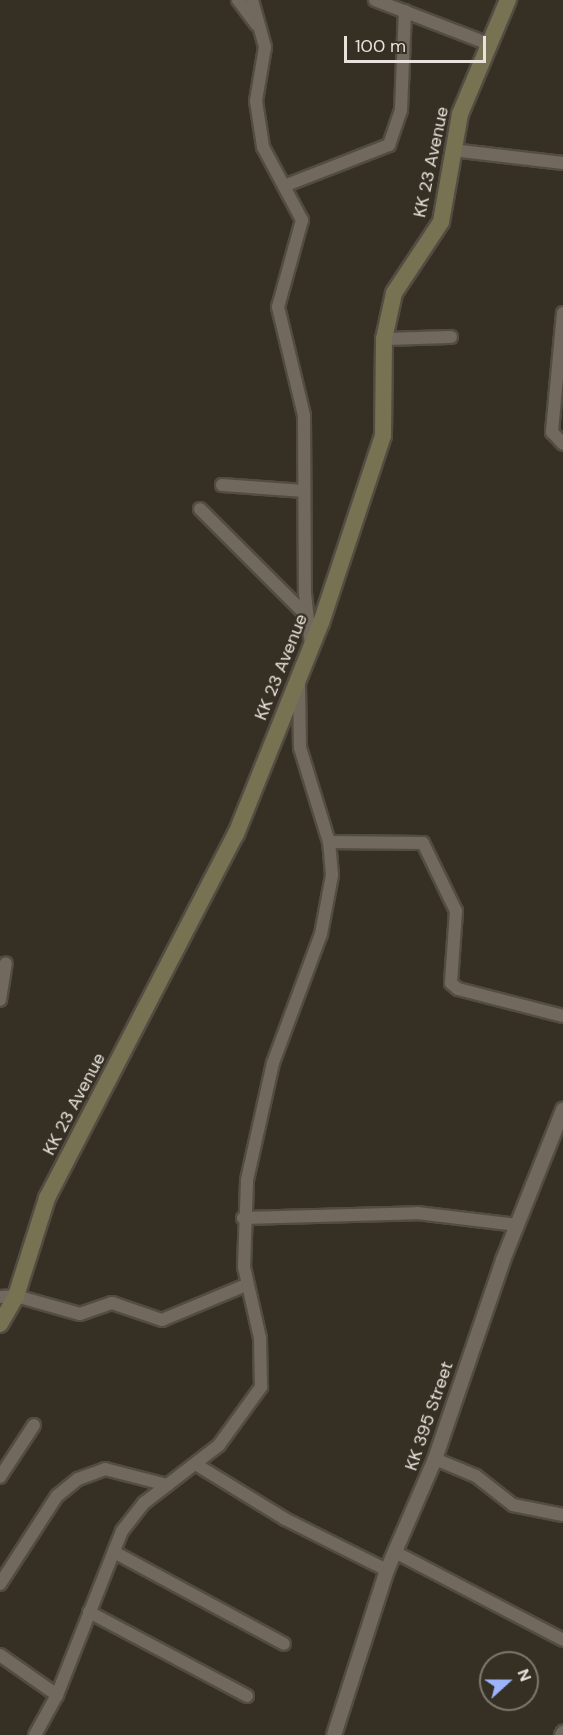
<!DOCTYPE html>
<html>
<head>
<meta charset="utf-8">
<style>
  body { margin:0 }
  #map { position:relative; width:563px; height:1735px; overflow:hidden; background:#362f24; font-family:"DM Sans",sans-serif }
  div>[style] { position:absolute }
  .roads { filter:drop-shadow(2px 0 #524c42) drop-shadow(-2px 0 #524c42) drop-shadow(0 2px #524c42) drop-shadow(0 -2px #524c42) }
  .minor>* { height:12px; margin:-6px; padding:0 6px; transform-origin:6px; border-radius:6px; background:#71695d }
  .tertiary>* { height:14px; margin:-7px; padding:0 7px; transform-origin:7px; border-radius:7px; background:#71695d }
  .secondary>* { height:16px; margin:-8px; padding:0 8px; transform-origin:8px; border-radius:8px; background:#767252 }
  span { translate:-50% -50%; white-space:nowrap; text-align:center; line-height:1.15; -webkit-text-stroke:4.5px #362f24; paint-order:stroke }
  .street-label { font-size:18px; color:#e7e3dc }
  .north { position:absolute; left:479px; top:1651px; width:60px; height:60px; box-sizing:border-box; background:#362f24; border:2px solid #7d776e; border-radius:50%; rotate:69deg; font-size:16px; font-weight:700; line-height:24px; text-align:center; color:#e7e3dc }
  .north::after { content:''; display:block; margin:auto; width:21px; height:27px; background:#9db4fd; clip-path:polygon(50% 0,100% 100%,50% 72%,0 100%) }
  .scale { position:absolute; left:344px; top:36px; width:142px; height:27px; box-sizing:border-box; border:3px solid #e7e3dc; border-top:0; padding-left:8px; font-size:18px; line-height:21px; white-space:nowrap; color:#e7e3dc; -webkit-text-stroke:4px #362f24; paint-order:stroke }
</style>
</head>
<body>
<div id="map">
  <div class="roads">
    <div class="minor">
      <i style="left:238px;top:0;width:31px;rotate:53deg"></i>
      <i style="left:252px;top:0;width:49px;rotate:74.5deg"></i>
      <i style="left:265px;top:47px;width:55px;rotate:99.5deg"></i>
      <i style="left:256px;top:101px;width:47px;rotate:81.3deg"></i>
      <i style="left:263px;top:147px;width:83px;rotate:61.9deg"></i>
      <i style="left:302px;top:220px;width:90px;rotate:105.4deg"></i>
      <i style="left:278px;top:307px;width:111px;rotate:76.5deg"></i>
      <i style="left:304px;top:415px;width:179px;rotate:89.7deg"></i>
      <i style="left:305px;top:594px;width:51px;rotate:83.3deg"></i>
      <i style="left:375px;top:0;width:122px;rotate:21.1deg"></i>
      <i style="left:452px;top:150px;width:112px;rotate:6.7deg"></i>
      <i style="left:284px;top:186px;width:113px;rotate:-21.3deg"></i>
      <i style="left:389px;top:145px;width:37px;rotate:-71deg"></i>
      <i style="left:401px;top:110px;width:99px;rotate:-87.7deg"></i>
      <i style="left:563px;top:313px;width:120px;rotate:95.3deg"></i>
      <i style="left:552px;top:432px;width:16px;rotate:47deg"></i>
      <i style="left:384px;top:339px;width:67px;rotate:-1.7deg"></i>
      <i style="left:222px;top:485px;width:82px;rotate:4.2deg"></i>
      <i style="left:200px;top:509px;width:151px;rotate:45deg"></i>
      <i style="left:329px;top:842px;width:94px;rotate:0.6deg"></i>
      <i style="left:423px;top:843px;width:76px;rotate:64.1deg"></i>
      <i style="left:456px;top:911px;width:72px;rotate:94deg"></i>
      <i style="left:451px;top:983px;width:9px;rotate:41deg"></i>
      <i style="left:458px;top:989px;width:108px;rotate:14.4deg"></i>
      <i style="left:0;top:1000px;width:37px;rotate:-81deg"></i>
      <i style="left:243px;top:1218px;width:174px;rotate:-1.6deg"></i>
      <i style="left:417px;top:1213px;width:101px;rotate:6.8deg"></i>
      <i style="left:0;top:1297px;width:16px;rotate:-4deg"></i>
      <i style="left:16px;top:1296px;width:66px;rotate:15.7deg"></i>
      <i style="left:80px;top:1314px;width:34px;rotate:-19deg"></i>
      <i style="left:112px;top:1303px;width:53px;rotate:18.8deg"></i>
      <i style="left:162px;top:1320px;width:91px;rotate:-22.6deg"></i>
      <i style="left:435px;top:1459px;width:44px;rotate:22.5deg"></i>
      <i style="left:476px;top:1476px;width:47px;rotate:38.1deg"></i>
      <i style="left:513px;top:1505px;width:51px;rotate:11.3deg"></i>
      <i style="left:197px;top:1465px;width:103px;rotate:31.5deg"></i>
      <i style="left:285px;top:1519px;width:114px;rotate:26.6deg"></i>
      <i style="left:0;top:1477px;width:62px;rotate:-56.8deg"></i>
      <i style="left:114px;top:1552px;width:193px;rotate:28.4deg"></i>
      <i style="left:395px;top:1552px;width:190px;rotate:27.6deg"></i>
      <i style="left:0;top:1584px;width:105px;rotate:-57.1deg"></i>
      <i style="left:57px;top:1496px;width:27px;rotate:-39deg"></i>
      <i style="left:78px;top:1479px;width:29px;rotate:-20deg"></i>
      <i style="left:105px;top:1469px;width:64px;rotate:14.5deg"></i>
      <i style="left:89px;top:1612px;width:179px;rotate:28deg"></i>
      <i style="left:0;top:1655px;width:70px;rotate:35.1deg"></i>
      <i style="left:35px;top:1735px;width:46px;rotate:-61.2deg"></i>
      <i style="left:57px;top:1695px;width:176px;rotate:-68.4deg"></i>
      <i style="left:122px;top:1531px;width:36px;rotate:-52deg"></i>
      <i style="left:144px;top:1503px;width:95px;rotate:-37.7deg"></i>
      <i style="left:219px;top:1445px;width:72px;rotate:-54.1deg"></i>
      <i style="left:261px;top:1387px;width:49px;rotate:-91.2deg"></i>
      <i style="left:260px;top:1338px;width:73px;rotate:-102.7deg"></i>
      <i style="left:244px;top:1267px;width:87px;rotate:-88deg"></i>
      <i style="left:247px;top:1180px;width:120px;rotate:-77.5deg"></i>
      <i style="left:273px;top:1063px;width:138px;rotate:-69.6deg"></i>
      <i style="left:321px;top:934px;width:60px;rotate:-79.4deg"></i>
      <i style="left:332px;top:875px;width:33px;rotate:-95deg"></i>
      <i style="left:329px;top:842px;width:98px;rotate:-107.1deg"></i>
      <i style="left:300px;top:748px;width:62px;rotate:-90.9deg"></i>
      <i style="left:561px;top:1735px;width:4px;rotate:-56deg"></i>
    </div>
    <div class="tertiary">
      <i style="left:334px;top:1735px;width:173px;rotate:-72.2deg"></i>
      <i style="left:387px;top:1570px;width:121px;rotate:-66.6deg"></i>
      <i style="left:435px;top:1459px;width:210px;rotate:-71.1deg"></i>
      <i style="left:503px;top:1260px;width:162px;rotate:-68.2deg"></i>
    </div>
    <div class="secondary">
      <i style="left:0;top:1324px;width:32px;rotate:-60deg"></i>
      <i style="left:16px;top:1296px;width:103px;rotate:-72.4deg"></i>
      <i style="left:47px;top:1198px;width:410px;rotate:-62.6deg"></i>
      <i style="left:236px;top:834px;width:227px;rotate:-68.1deg"></i>
      <i style="left:321px;top:623px;width:197px;rotate:-71.7deg"></i>
      <i style="left:383px;top:436px;width:97px;rotate:-89.4deg"></i>
      <i style="left:384px;top:339px;width:47px;rotate:-77.7deg"></i>
      <i style="left:394px;top:293px;width:85px;rotate:-56.5deg"></i>
      <i style="left:441px;top:222px;width:110px;rotate:-80deg"></i>
      <i style="left:460px;top:114px;width:124px;rotate:-67.2deg"></i>
    </div>
  </div>
  <div class="street-label">
    <span style="left:431px;top:162px;rotate:-78deg">KK 23 Avenue</span>
    <span style="left:281px;top:667px;rotate:-68deg">KK 23 Avenue</span>
    <span style="left:74px;top:1104px;rotate:-62deg">KK 23 Avenue</span>
    <span style="left:429px;top:1416px;rotate:-71deg">KK 395 Street</span>
  </div>
  <div class="north">N</div>
  <div class="scale">100 m</div>
</div>
</body>
</html>
